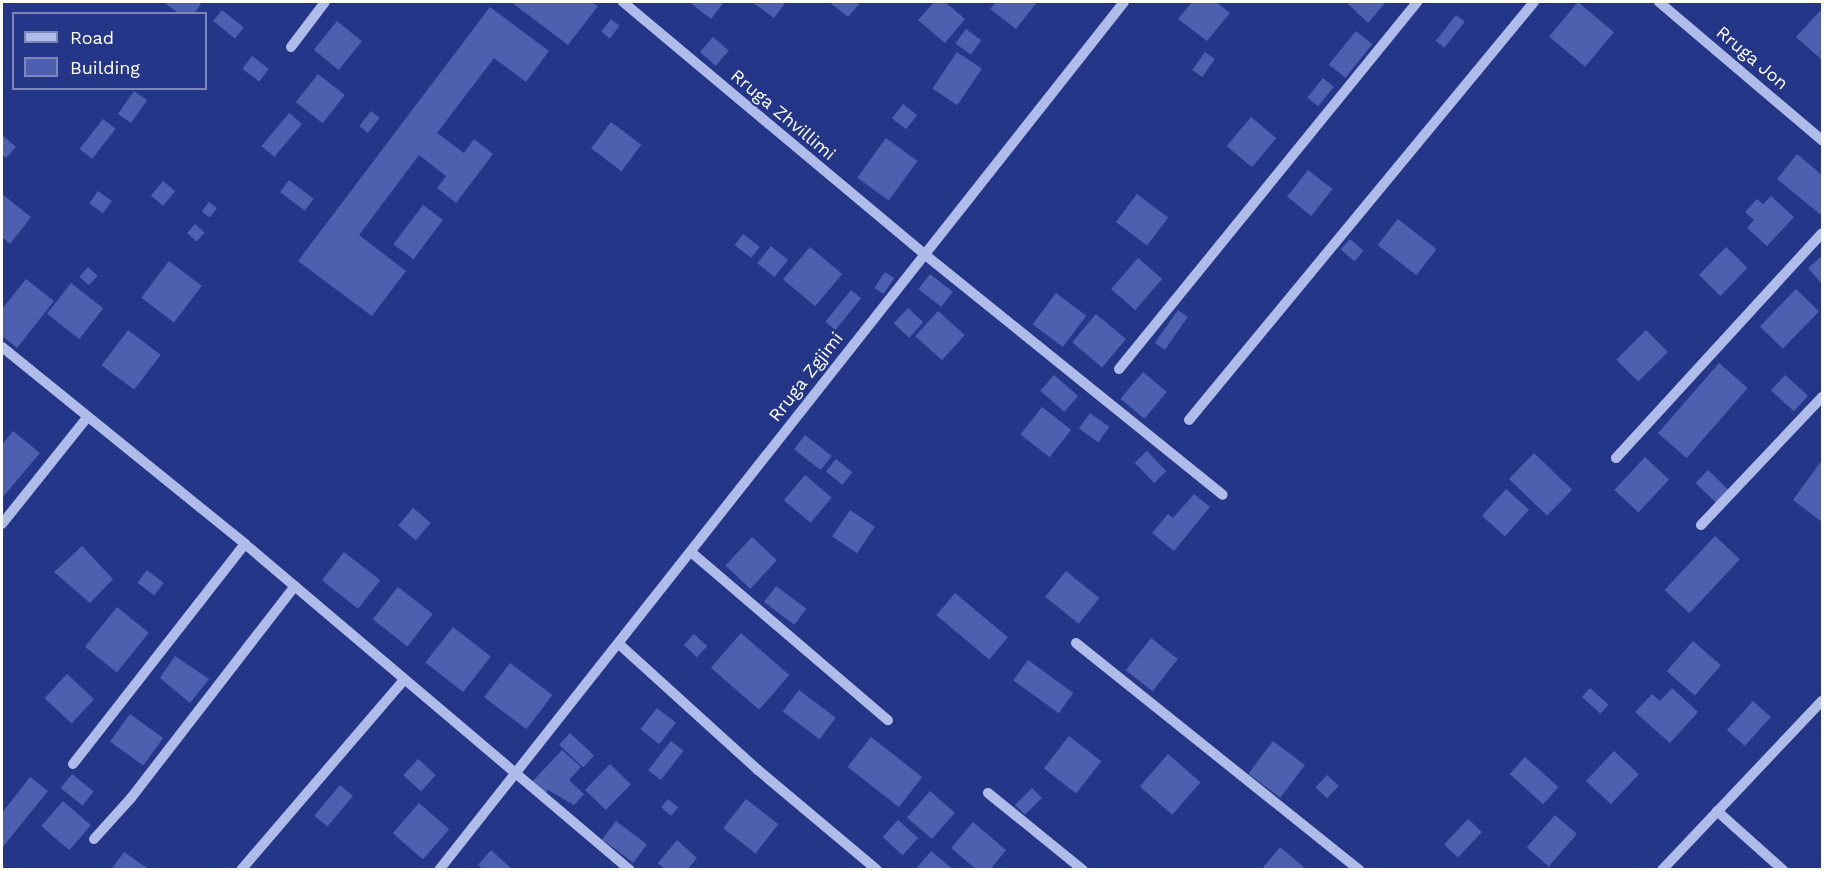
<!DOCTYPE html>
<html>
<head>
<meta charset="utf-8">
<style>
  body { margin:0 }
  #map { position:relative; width:1824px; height:871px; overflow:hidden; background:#243688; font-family:"Work Sans",sans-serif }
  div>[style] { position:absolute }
  .building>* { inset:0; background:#4c60af; transform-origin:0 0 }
  .minor>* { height:10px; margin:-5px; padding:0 5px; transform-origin:5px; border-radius:5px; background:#afbbe9 }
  span { translate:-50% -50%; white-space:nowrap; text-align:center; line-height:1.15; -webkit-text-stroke:4.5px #243688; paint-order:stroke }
  .street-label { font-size:18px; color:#fff }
  .frame { position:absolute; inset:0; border:3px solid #fff; pointer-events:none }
  .legend { position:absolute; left:12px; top:12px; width:195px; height:78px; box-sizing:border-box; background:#243688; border:2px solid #7c86b8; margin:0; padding:8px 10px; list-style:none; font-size:18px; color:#fff }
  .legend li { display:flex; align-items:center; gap:12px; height:30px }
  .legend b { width:30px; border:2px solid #7c86b8 }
</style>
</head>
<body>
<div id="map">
  <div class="building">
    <i style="clip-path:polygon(163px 2px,202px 2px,194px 14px,180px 14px)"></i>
    <i style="clip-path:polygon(511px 2px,592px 2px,598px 6px,568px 45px)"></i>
    <i style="clip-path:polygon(689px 2px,724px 2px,711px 19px)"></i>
    <i style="clip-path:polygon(752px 2px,786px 2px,774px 18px)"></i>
    <i style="clip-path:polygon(829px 2px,861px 2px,848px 17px)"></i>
    <i style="clip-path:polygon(934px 2px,945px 2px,965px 19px,945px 43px,918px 20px)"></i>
    <i style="clip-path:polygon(996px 2px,1037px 2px,1016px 29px,990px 9px)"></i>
    <i style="clip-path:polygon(1192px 2px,1216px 2px,1230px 13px,1207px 41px,1178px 19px)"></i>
    <i style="clip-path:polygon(1346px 2px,1386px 2px,1368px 23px)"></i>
    <i style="left:1578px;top:2px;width:47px;height:45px;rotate:40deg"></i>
    <i style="clip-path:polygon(490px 7px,549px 51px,526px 82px,494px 58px,437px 133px,464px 153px,474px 139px,493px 154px,456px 203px,437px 188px,446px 176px,419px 155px,359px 235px,406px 271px,372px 316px,298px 261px)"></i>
    <i style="left:222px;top:10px;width:28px;height:14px;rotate:39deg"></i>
    <i style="clip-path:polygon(1820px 11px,1822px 13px,1822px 60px,1796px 37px)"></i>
    <i style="left:1456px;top:15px;width:11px;height:33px;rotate:38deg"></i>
    <i style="left:611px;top:19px;width:11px;height:16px;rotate:38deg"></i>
    <i style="left:337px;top:21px;width:32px;height:37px;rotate:39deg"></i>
    <i style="left:966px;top:29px;width:19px;height:18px;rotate:36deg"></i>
    <i style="left:1356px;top:31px;width:21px;height:43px;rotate:39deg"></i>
    <i style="left:713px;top:37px;width:21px;height:20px;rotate:41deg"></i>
    <i style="left:957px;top:52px;width:30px;height:44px;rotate:34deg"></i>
    <i style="left:1205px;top:52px;width:12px;height:22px;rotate:35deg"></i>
    <i style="left:252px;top:56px;width:21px;height:16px;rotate:37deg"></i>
    <i style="left:318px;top:74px;width:34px;height:36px;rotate:38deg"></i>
    <i style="left:1323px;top:78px;width:14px;height:25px;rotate:39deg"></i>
    <i style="left:134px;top:91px;width:16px;height:28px;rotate:35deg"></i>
    <i style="left:903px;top:104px;width:18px;height:18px;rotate:38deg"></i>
    <i style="left:371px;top:111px;width:11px;height:19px;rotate:38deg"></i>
    <i style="left:289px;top:113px;width:17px;height:43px;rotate:40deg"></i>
    <i style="left:1251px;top:117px;width:33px;height:38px;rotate:40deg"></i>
    <i style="left:103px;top:119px;width:16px;height:38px;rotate:38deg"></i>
    <i style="left:611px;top:122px;width:38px;height:33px;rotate:37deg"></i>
    <i style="clip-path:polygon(2px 135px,16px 147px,6px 158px,2px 155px)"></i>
    <i style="left:886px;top:138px;width:39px;height:49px;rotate:36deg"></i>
    <i style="clip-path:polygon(1797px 154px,1822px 175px,1821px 215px,1777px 179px)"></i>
    <i style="left:1308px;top:170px;width:31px;height:34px;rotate:38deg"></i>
    <i style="left:289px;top:180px;width:31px;height:15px;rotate:37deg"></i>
    <i style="left:163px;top:181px;width:16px;height:19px;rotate:40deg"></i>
    <i style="left:98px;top:191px;width:17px;height:15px;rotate:36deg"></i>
    <i style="clip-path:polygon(2px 194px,31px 217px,10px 244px,2px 237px)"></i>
    <i style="left:1137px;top:194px;width:39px;height:35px;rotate:37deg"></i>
    <i style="clip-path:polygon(1771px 196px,1794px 217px,1767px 246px,1747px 228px,1754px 220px,1745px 212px,1757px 199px,1763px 204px)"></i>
    <i style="left:209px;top:202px;width:10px;height:12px;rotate:37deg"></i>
    <i style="left:423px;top:205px;width:25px;height:49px;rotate:37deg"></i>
    <i style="left:1398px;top:219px;width:49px;height:33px;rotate:38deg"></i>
    <i style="left:195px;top:224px;width:13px;height:12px;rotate:42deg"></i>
    <i style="left:743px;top:234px;width:21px;height:14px;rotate:37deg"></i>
    <i style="left:1350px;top:239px;width:18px;height:14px;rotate:41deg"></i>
    <i style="left:771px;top:246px;width:22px;height:22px;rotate:39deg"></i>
    <i style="left:810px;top:247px;width:42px;height:42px;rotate:40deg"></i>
    <i style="left:1726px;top:247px;width:30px;height:39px;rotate:44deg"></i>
    <i style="clip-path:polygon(1822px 256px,1822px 284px,1808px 268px)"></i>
    <i style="left:1138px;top:258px;width:32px;height:41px;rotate:41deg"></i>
    <i style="left:169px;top:261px;width:41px;height:46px;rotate:37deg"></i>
    <i style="left:88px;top:267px;width:13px;height:13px;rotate:42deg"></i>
    <i style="left:885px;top:272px;width:11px;height:19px;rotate:34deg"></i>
    <i style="left:930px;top:274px;width:29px;height:19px;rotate:38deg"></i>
    <i style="clip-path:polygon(26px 279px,54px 301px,17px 348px,2px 336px,2px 309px)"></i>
    <i style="left:71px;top:283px;width:41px;height:39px;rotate:38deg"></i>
    <i style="left:1796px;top:289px;width:32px;height:52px;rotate:44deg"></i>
    <i style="left:851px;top:290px;width:13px;height:41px;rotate:39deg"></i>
    <i style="left:1056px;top:293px;width:38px;height:39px;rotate:37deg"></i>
    <i style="left:908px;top:308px;width:21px;height:21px;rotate:43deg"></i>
    <i style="left:1178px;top:310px;width:12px;height:40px;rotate:35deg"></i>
    <i style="left:938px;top:311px;width:36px;height:34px;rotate:42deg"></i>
    <i style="left:1096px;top:314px;width:39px;height:37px;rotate:40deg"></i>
    <i style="left:128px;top:330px;width:41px;height:44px;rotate:37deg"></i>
    <i style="left:1646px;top:330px;width:31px;height:42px;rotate:45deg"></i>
    <i style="left:1719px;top:363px;width:38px;height:93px;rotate:41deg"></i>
    <i style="left:1143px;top:372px;width:31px;height:35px;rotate:40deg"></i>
    <i style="left:1054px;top:375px;width:32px;height:21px;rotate:41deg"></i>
    <i style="left:1785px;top:375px;width:31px;height:21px;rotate:42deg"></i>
    <i style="left:1042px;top:407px;width:37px;height:35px;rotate:38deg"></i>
    <i style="left:1090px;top:413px;width:24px;height:19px;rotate:36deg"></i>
    <i style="clip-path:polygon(13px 431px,40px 453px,2px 498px,2px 445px)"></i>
    <i style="left:805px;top:435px;width:34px;height:18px;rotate:38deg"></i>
    <i style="left:1147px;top:451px;width:28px;height:17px;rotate:46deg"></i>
    <i style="left:1534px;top:453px;width:53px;height:36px;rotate:44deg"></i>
    <i style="left:1645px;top:457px;width:33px;height:45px;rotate:43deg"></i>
    <i style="left:836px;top:459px;width:21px;height:16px;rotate:39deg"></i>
    <i style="clip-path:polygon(1822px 460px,1822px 522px,1793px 500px)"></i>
    <i style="left:1708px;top:470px;width:29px;height:18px;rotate:44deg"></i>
    <i style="left:805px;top:475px;width:35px;height:33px;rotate:40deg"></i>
    <i style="left:1506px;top:489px;width:31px;height:36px;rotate:42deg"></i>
    <i style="clip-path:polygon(1194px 494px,1210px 507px,1174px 551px,1152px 533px,1168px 514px,1173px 518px)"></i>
    <i style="left:413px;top:508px;width:23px;height:23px;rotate:40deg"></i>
    <i style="left:850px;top:510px;width:30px;height:32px;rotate:34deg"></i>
    <i style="left:1715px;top:536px;width:34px;height:74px;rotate:43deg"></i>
    <i style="left:752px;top:537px;width:34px;height:39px;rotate:43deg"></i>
    <i style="clip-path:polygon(82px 546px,113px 579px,90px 603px,54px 572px)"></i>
    <i style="left:344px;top:552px;width:46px;height:36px;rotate:38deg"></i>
    <i style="left:147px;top:570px;width:21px;height:16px;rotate:37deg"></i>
    <i style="left:1066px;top:571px;width:43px;height:33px;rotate:39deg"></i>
    <i style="left:776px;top:586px;width:38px;height:20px;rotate:37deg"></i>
    <i style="left:398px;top:587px;width:44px;height:41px;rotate:38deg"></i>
    <i style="left:955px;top:593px;width:69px;height:29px;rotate:40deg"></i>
    <i style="left:117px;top:607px;width:41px;height:51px;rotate:39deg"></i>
    <i style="left:453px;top:627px;width:48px;height:45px;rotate:38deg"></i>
    <i style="left:741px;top:633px;width:64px;height:46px;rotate:41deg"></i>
    <i style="left:694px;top:634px;width:18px;height:15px;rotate:43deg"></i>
    <i style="left:1151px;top:638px;width:34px;height:41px;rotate:38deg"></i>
    <i style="left:1693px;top:641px;width:37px;height:40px;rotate:41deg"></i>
    <i style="clip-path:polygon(175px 656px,209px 679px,190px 703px,160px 678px)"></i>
    <i style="left:1028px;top:660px;width:56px;height:25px;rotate:36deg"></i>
    <i style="left:510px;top:663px;width:53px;height:43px;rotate:37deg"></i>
    <i style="left:67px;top:674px;width:37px;height:33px;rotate:43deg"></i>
    <i style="left:1590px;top:688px;width:25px;height:12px;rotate:42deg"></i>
    <i style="clip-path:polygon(1672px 688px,1698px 712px,1670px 743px,1635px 712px,1652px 694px,1660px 701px)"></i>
    <i style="left:799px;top:690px;width:46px;height:27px;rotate:37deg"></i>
    <i style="left:1753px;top:701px;width:24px;height:39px;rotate:42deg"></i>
    <i style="left:657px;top:708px;width:24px;height:27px;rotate:38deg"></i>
    <i style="left:130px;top:714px;width:41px;height:34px;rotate:36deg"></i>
    <i style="left:570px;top:733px;width:33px;height:16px;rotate:43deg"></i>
    <i style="left:1069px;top:736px;width:41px;height:41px;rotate:38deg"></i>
    <i style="left:871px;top:737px;width:65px;height:38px;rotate:38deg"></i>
    <i style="left:671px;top:741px;width:16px;height:37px;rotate:38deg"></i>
    <i style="left:1273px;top:741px;width:40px;height:41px;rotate:37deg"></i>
    <i style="clip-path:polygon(562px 750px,581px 767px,569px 780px,584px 794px,574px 805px,548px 790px,543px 795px,530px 784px)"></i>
    <i style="left:1614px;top:751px;width:34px;height:41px;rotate:43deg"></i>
    <i style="left:1168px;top:754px;width:43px;height:43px;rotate:41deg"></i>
    <i style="left:1525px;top:757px;width:45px;height:23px;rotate:42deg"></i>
    <i style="left:418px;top:759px;width:24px;height:22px;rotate:42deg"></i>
    <i style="left:610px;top:764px;width:29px;height:36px;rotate:44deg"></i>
    <i style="left:72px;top:774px;width:28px;height:18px;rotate:39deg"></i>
    <i style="left:1327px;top:775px;width:16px;height:17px;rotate:43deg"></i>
    <i style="clip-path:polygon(30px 777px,48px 791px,2px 848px,2px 813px)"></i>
    <i style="left:340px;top:785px;width:17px;height:40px;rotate:40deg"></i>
    <i style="left:1032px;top:788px;width:14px;height:24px;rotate:45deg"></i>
    <i style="left:930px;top:791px;width:33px;height:35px;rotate:41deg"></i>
    <i style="left:668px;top:799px;width:13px;height:11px;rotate:39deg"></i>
    <i style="left:746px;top:799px;width:41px;height:37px;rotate:38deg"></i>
    <i style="left:63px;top:801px;width:37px;height:33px;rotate:41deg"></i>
    <i style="left:419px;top:803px;width:40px;height:40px;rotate:41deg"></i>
    <i style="left:1555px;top:815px;width:29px;height:43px;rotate:41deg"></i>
    <i style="left:1468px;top:819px;width:19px;height:35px;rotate:43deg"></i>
    <i style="left:898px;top:820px;width:27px;height:23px;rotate:42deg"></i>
    <i style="left:616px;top:821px;width:39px;height:23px;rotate:37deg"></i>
    <i style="clip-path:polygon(973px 822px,1006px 850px,990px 870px,977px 870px,951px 848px)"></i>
    <i style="clip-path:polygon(677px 840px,697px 858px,687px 870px,665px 870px,658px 863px)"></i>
    <i style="clip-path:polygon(1280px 847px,1304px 867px,1301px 870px,1261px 870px)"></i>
    <i style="clip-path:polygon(491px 850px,513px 870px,484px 870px,478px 865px)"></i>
    <i style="clip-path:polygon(931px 851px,954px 870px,915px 870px)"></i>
    <i style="clip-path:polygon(124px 852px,150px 870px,111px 870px)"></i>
  </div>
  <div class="minor">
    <i style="left:623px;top:2px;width:391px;rotate:39.9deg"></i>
    <i style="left:923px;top:253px;width:385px;rotate:38.9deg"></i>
    <i style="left:1659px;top:2px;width:214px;rotate:40.3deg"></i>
    <i style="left:291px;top:47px;width:56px;rotate:-52.9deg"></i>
    <i style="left:2px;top:347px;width:313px;rotate:39deg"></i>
    <i style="left:245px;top:544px;width:504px;rotate:40.26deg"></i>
    <i style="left:1119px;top:369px;width:473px;rotate:-50.9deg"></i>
    <i style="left:1189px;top:420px;width:542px;rotate:-50.47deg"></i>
    <i style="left:1616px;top:458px;width:305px;rotate:-47.5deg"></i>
    <i style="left:2px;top:524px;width:133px;rotate:-51.4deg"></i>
    <i style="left:1701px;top:525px;width:176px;rotate:-46.6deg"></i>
    <i style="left:691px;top:552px;width:259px;rotate:40.5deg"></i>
    <i style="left:1076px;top:643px;width:363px;rotate:38.7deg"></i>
    <i style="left:619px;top:644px;width:188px;rotate:42.2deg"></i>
    <i style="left:758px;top:770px;width:155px;rotate:40deg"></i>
    <i style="left:73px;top:764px;width:279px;rotate:-52deg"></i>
    <i style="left:988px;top:793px;width:122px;rotate:39deg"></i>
    <i style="left:1717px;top:811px;width:89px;rotate:41.8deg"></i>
    <i style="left:94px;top:839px;width:55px;rotate:-47.9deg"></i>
    <i style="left:131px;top:798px;width:268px;rotate:-52.3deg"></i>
    <i style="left:241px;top:870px;width:250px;rotate:-49.4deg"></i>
    <i style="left:439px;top:870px;width:1106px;rotate:-51.72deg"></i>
    <i style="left:1662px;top:870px;width:233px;rotate:-46.6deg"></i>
  </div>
  <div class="street-label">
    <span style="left:1752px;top:58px;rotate:40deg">Rruga Jon</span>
    <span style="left:783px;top:115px;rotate:40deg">Rruga Zhvillimi</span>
    <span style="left:806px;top:377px;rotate:-52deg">Rruga Zgjimi</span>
  </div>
  <div class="frame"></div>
  <ul class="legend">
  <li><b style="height:8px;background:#afbbe9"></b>Road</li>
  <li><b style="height:16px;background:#4c60af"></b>Building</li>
  </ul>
</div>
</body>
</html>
